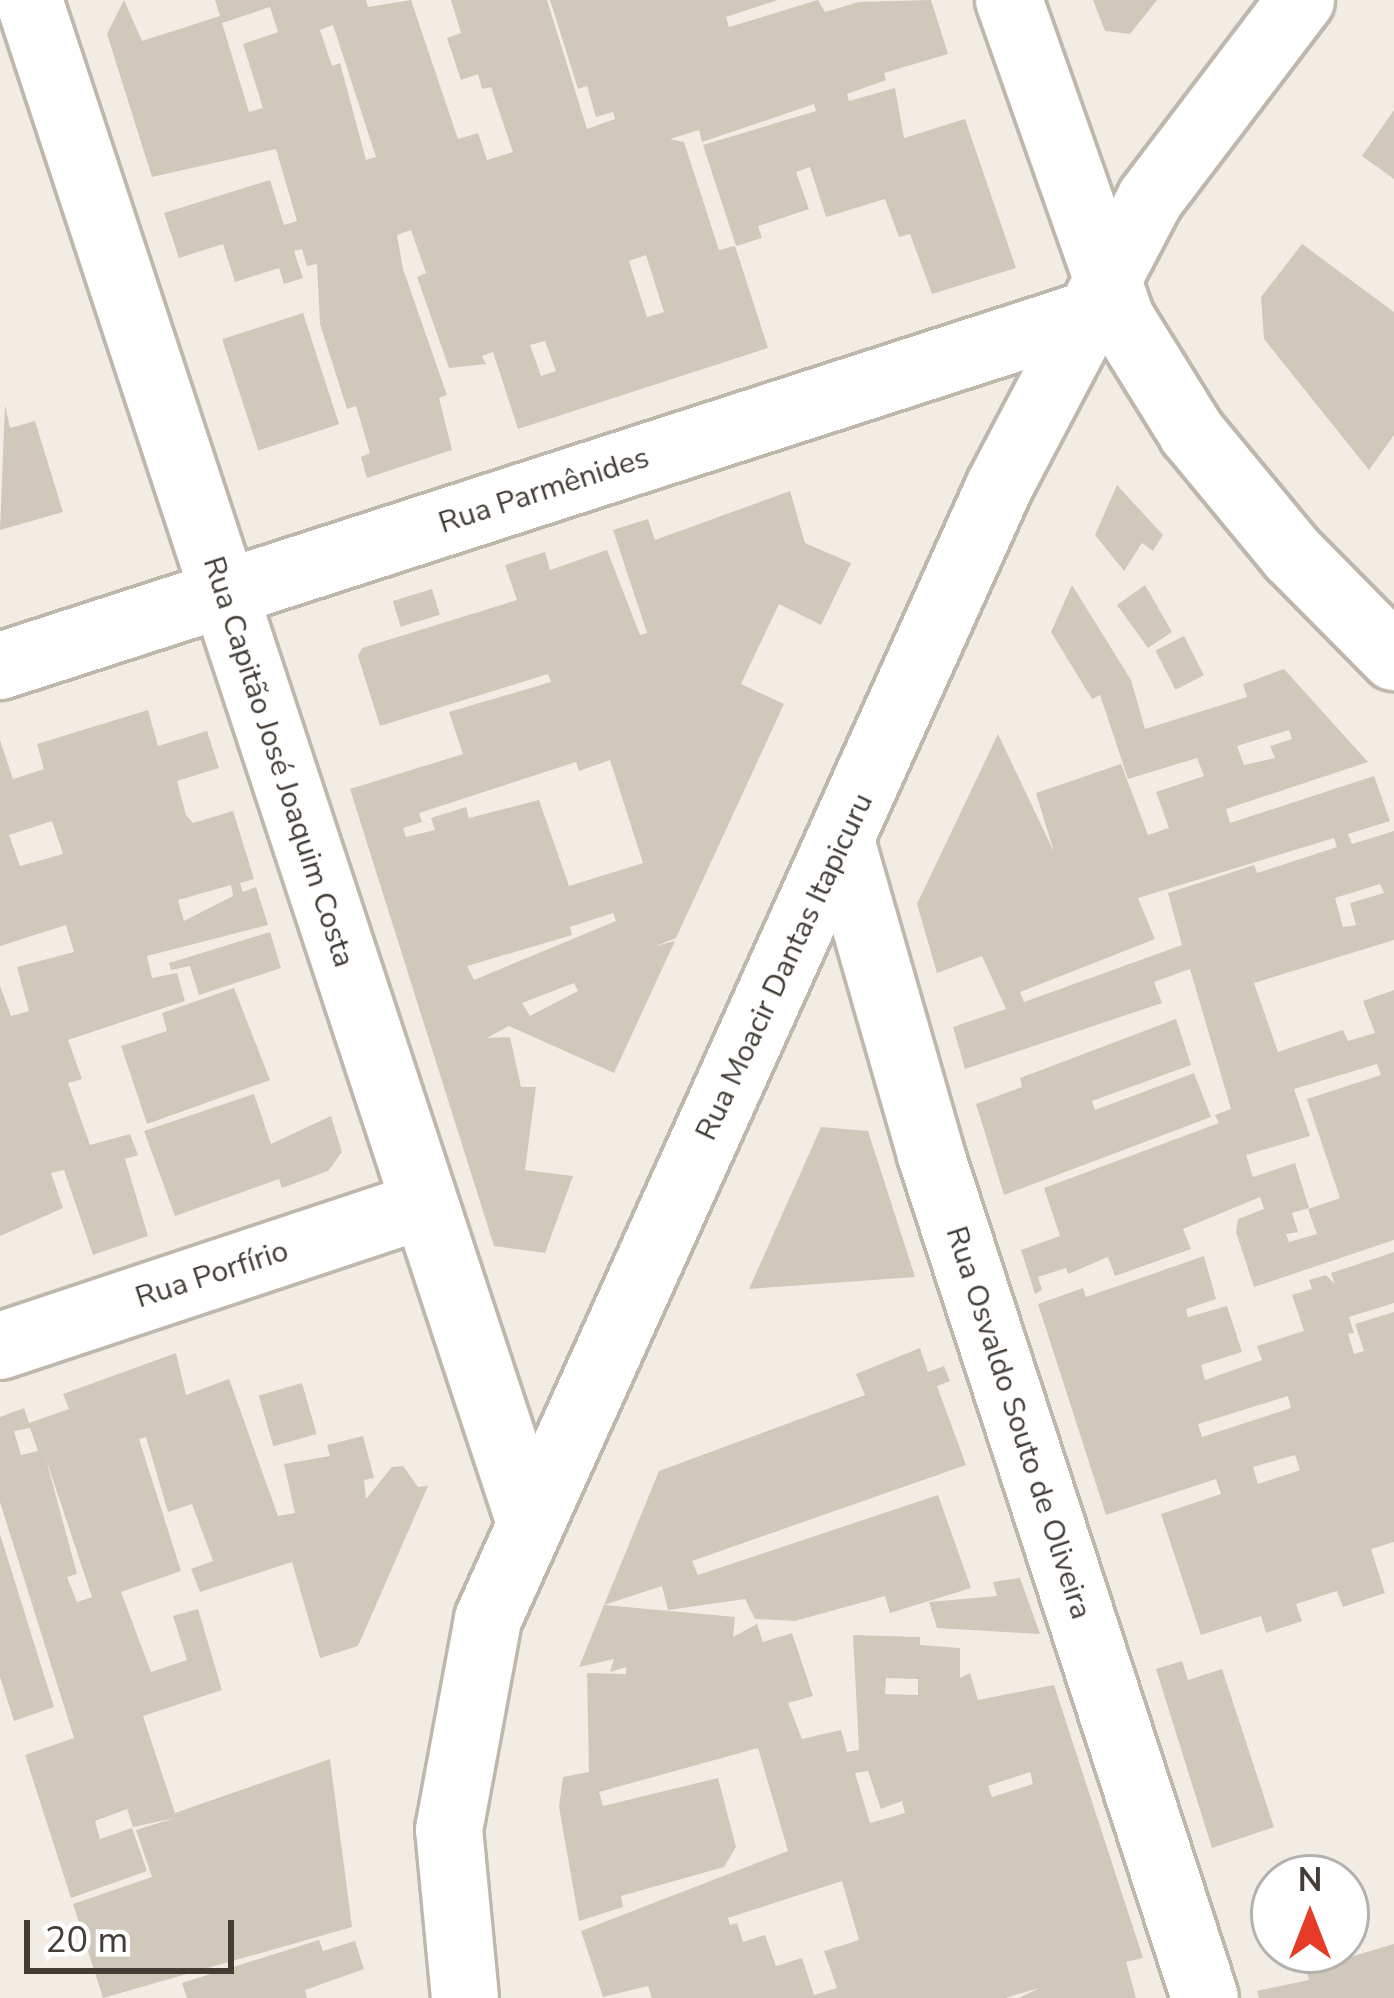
<!DOCTYPE html>
<html>
<head>
<meta charset="utf-8">
<style>
  body { margin:0 }
  #map { position:relative; width:1394px; height:1998px; overflow:hidden; background:#f1ede5; font-family:"Nunito Sans",sans-serif }
  div>[style] { position:absolute }
  .building>* { inset:0; background:#d1c8bc; transform-origin:0 0 }
  .roads { filter:drop-shadow(3px 0 #beb7ac) drop-shadow(-3px 0 #beb7ac) drop-shadow(0 3px #beb7ac) drop-shadow(0 -3px #beb7ac) }
  .minor>* { height:66px; margin:-33px; padding:0 33px; transform-origin:33px; border-radius:33px; background:#fff }
  span { translate:-50% -50%; white-space:nowrap; text-align:center; line-height:1.15; -webkit-text-stroke:9px #fff; paint-order:stroke }
  .street-label { font-size:30px; color:#433d35 }
  .north { position:absolute; left:1250px; top:1854px; width:120px; height:120px; box-sizing:border-box; background:#fff; border:3px solid #b4b1ae; border-radius:50%; rotate:0deg; font-size:33px; font-weight:700; line-height:48px; text-align:center; color:#433d35 }
  .north::after { content:''; display:block; margin:auto; width:42px; height:54px; background:#e63b27; clip-path:polygon(50% 0,100% 100%,50% 72%,0 100%) }
  .scale { position:absolute; left:24px; top:1920px; width:210px; height:54px; box-sizing:border-box; border:6px solid #433d35; border-top:0; padding-left:15px; font-size:36px; line-height:42px; white-space:nowrap; color:#433d35; -webkit-text-stroke:9px #fff; paint-order:stroke }
</style>
</head>
<body>
<div id="map">
  <div class="building">
    <i style="clip-path:polygon(evenodd,124px 0,142px 41px,220px 16px,215px 0,366px 0,368px 7px,411px 0,458px 139px,478px 133px,487px 160px,513px 152px,491px 87px,482px 89px,478px 74px,461px 80px,447px 38px,461px 33px,451px 0,547px 0,587px 129px,615px 119px,613px 112px,596px 117px,587px 86px,578px 89px,550px 0,778px 0,726px 17px,729px 27px,818px 0,825px 12px,859px 2px,931px 0,948px 54px,884px 73px,886px 80px,847px 94px,849px 101px,895px 88px,904px 138px,965px 119px,1016px 268px,932px 294px,910px 234px,899px 237px,885px 199px,826px 217px,810px 167px,796px 172px,809px 209px,758px 226px,762px 238px,736px 246px,703px 145px,816px 111px,814px 104px,702px 142px,699px 130px,670px 139px,684px 142px,719px 250px,735px 246px,768px 348px,518px 429px,493px 352px,482px 356px,486px 364px,449px 368px,417px 277px,426px 273px,411px 230px,397px 235px,403px 269px,447px 395px,439px 398px,452px 450px,367px 478px,361px 457px,370px 453px,356px 406px,347px 409px,320px 324px,317px 264px,307px 266px,302px 249px,294px 251px,303px 278px,284px 284px,279px 268px,235px 282px,223px 244px,179px 258px,164px 213px,270px 180px,284px 225px,297px 221px,276px 149px,152px 177px,107px 34px,124px 0,270px 7px,278px 32px,243px 44px,263px 108px,249px 112px,222px 23px,270px 7px,124px 0,333px 25px,376px 157px,366px 160px,340px 63px,332px 66px,320px 30px,333px 25px,124px 0,646px 255px,664px 312px,647px 317px,629px 261px,646px 255px,124px 0,545px 341px,556px 371px,541px 376px,530px 345px,545px 341px)"></i>
    <i style="clip-path:polygon(1093px 0,1157px 0,1130px 34px,1105px 31px)"></i>
    <i style="clip-path:polygon(1394px 110px,1394px 179px,1362px 156px)"></i>
    <i style="clip-path:polygon(1302px 244px,1394px 312px,1394px 435px,1369px 470px,1264px 339px,1261px 297px)"></i>
    <i style="left:303px;top:313px;width:117px;height:85px;rotate:72deg"></i>
    <i style="clip-path:polygon(5px 405px,10px 428px,35px 421px,63px 512px,0 530px)"></i>
    <i style="clip-path:polygon(1117px 485px,1163px 535px,1153px 551px,1142px 543px,1124px 571px,1095px 535px)"></i>
    <i style="clip-path:polygon(evenodd,790px 491px,805px 543px,851px 563px,821px 625px,779px 604px,741px 684px,784px 704px,676px 938px,656px 946px,675px 941px,614px 1073px,509px 1026px,487px 1038px,510px 1037px,521px 1087px,536px 1087px,525px 1170px,573px 1176px,545px 1253px,494px 1246px,350px 789px,463px 754px,449px 712px,551px 682px,548px 674px,380px 726px,358px 656px,362px 648px,517px 600px,505px 565px,545px 552px,550px 570px,607px 550px,640px 635px,647px 633px,613px 530px,648px 519px,655px 540px,790px 491px,610px 760px,643px 863px,569px 886px,539px 800px,469px 818px,466px 807px,431px 818px,435px 830px,406px 837px,403px 828px,422px 822px,419px 813px,576px 762px,579px 771px,610px 760px,790px 491px,613px 913px,616px 921px,474px 980px,467px 966px,572px 935px,570px 927px,613px 913px,790px 491px,574px 983px,578px 991px,530px 1016px,522px 1003px,574px 983px)"></i>
    <i style="clip-path:polygon(evenodd,1072px 585px,1131px 680px,1145px 729px,1247px 697px,1243px 684px,1284px 669px,1368px 762px,1226px 809px,1230px 823px,1374px 776px,1390px 821px,1348px 834px,1352px 844px,1394px 831px,1394px 940px,1254px 983px,1278px 1052px,1343px 1030px,1348px 1041px,1375px 1033px,1363px 1001px,1394px 990px,1394px 1240px,1254px 1287px,1236px 1232px,1238px 1219px,1264px 1209px,1260px 1197px,1183px 1229px,1191px 1249px,1115px 1276px,1108px 1257px,1068px 1274px,1066px 1268px,1038px 1277px,1042px 1290px,1035px 1294px,1021px 1250px,1060px 1236px,1044px 1188px,1219px 1123px,1215px 1115px,1231px 1109px,1190px 969px,1154px 982px,1162px 1003px,965px 1069px,953px 1027px,1006px 1009px,982px 956px,937px 973px,917px 904px,998px 734px,1054px 852px,1036px 793px,1121px 764px,1148px 835px,1169px 828px,1156px 792px,1204px 776px,1197px 758px,1128px 779px,1100px 695px,1092px 699px,1051px 632px,1072px 585px,1289px 730px,1292px 739px,1270px 746px,1275px 758px,1244px 765px,1237px 746px,1289px 730px,1072px 585px,1334px 838px,1337px 847px,1282px 865px,1257px 873px,1254px 865px,1168px 893px,1182px 945px,1024px 1002px,1020px 992px,1155px 939px,1138px 898px,1334px 838px,1072px 585px,1380px 884px,1384px 893px,1350px 903px,1356px 925px,1343px 927px,1335px 898px,1380px 884px,1072px 585px,1377px 1064px,1381px 1075px,1307px 1099px,1340px 1198px,1308px 1209px,1317px 1234px,1289px 1242px,1286px 1234px,1298px 1232px,1292px 1213px,1309px 1208px,1295px 1163px,1253px 1177px,1246px 1155px,1310px 1136px,1294px 1089px,1377px 1064px)"></i>
    <i style="clip-path:polygon(1145px 585px,1172px 632px,1148px 648px,1117px 605px)"></i>
    <i style="left:432px;top:589px;width:27px;height:41px;rotate:73deg"></i>
    <i style="left:1184px;top:636px;width:44px;height:32px;rotate:63deg"></i>
    <i style="clip-path:polygon(evenodd,148px 710px,158px 746px,207px 731px,219px 768px,177px 781px,186px 815px,193px 823px,233px 811px,254px 879px,240px 883px,243px 892px,256px 887px,268px 925px,147px 956px,152px 978px,177px 973px,185px 1001px,68px 1040px,82px 1079px,68px 1083px,90px 1145px,130px 1134px,138px 1155px,125px 1159px,148px 1236px,93px 1255px,64px 1170px,51px 1173px,63px 1208px,0 1236px,0 986px,11px 1016px,29px 1011px,17px 967px,74px 952px,66px 925px,0 946px,0 740px,13px 779px,44px 769px,37px 744px,148px 710px,52px 821px,63px 854px,20px 866px,9px 835px,52px 821px,148px 710px,231px 885px,233px 896px,184px 921px,178px 900px,231px 885px)"></i>
    <i style="clip-path:polygon(270px 932px,281px 968px,199px 995px,190px 966px,171px 970px,169px 963px)"></i>
    <i style="clip-path:polygon(234px 988px,270px 1080px,147px 1124px,121px 1046px,167px 1031px,162px 1013px)"></i>
    <i style="clip-path:polygon(1176px 1019px,1191px 1065px,1092px 1101px,1095px 1110px,1194px 1073px,1211px 1117px,1004px 1195px,976px 1104px,1022px 1087px,1020px 1078px)"></i>
    <i style="clip-path:polygon(254px 1094px,271px 1144px,331px 1116px,342px 1152px,328px 1171px,282px 1188px,279px 1179px,175px 1216px,144px 1131px)"></i>
    <i style="clip-path:polygon(821px 1127px,868px 1131px,915px 1277px,749px 1289px)"></i>
    <i style="clip-path:polygon(evenodd,1394px 1252px,1394px 1303px,1349px 1317px,1354px 1333px,1348px 1334px,1354px 1354px,1364px 1351px,1355px 1324px,1394px 1312px,1394px 1542px,1371px 1549px,1385px 1593px,1343px 1607px,1337px 1591px,1296px 1604px,1302px 1621px,1266px 1633px,1261px 1616px,1201px 1635px,1161px 1514px,1221px 1494px,1216px 1479px,1106px 1515px,1038px 1304px,1083px 1288px,1086px 1297px,1204px 1256px,1216px 1299px,1186px 1309px,1188px 1317px,1227px 1306px,1242px 1352px,1201px 1365px,1205px 1380px,1262px 1360px,1257px 1346px,1304px 1331px,1292px 1295px,1312px 1289px,1309px 1280px,1326px 1275px,1335px 1284px,1331px 1273px,1394px 1252px,1288px 1396px,1291px 1408px,1202px 1437px,1198px 1424px,1288px 1396px,1394px 1252px,1295px 1455px,1300px 1470px,1258px 1484px,1253px 1467px,1295px 1455px)"></i>
    <i style="clip-path:polygon(920px 1348px,928px 1372px,944px 1366px,950px 1381px,937px 1386px,966px 1465px,692px 1561px,698px 1575px,938px 1495px,971px 1588px,890px 1613px,885px 1596px,795px 1621px,755px 1619px,745px 1599px,668px 1610px,662px 1586px,604px 1605px,659px 1471px,865px 1395px,856px 1374px)"></i>
    <i style="clip-path:polygon(evenodd,176px 1353px,186px 1395px,229px 1379px,278px 1516px,295px 1513px,284px 1464px,330px 1456px,327px 1445px,363px 1436px,374px 1478px,364px 1480px,366px 1499px,392px 1467px,403px 1466px,418px 1487px,428px 1486px,358px 1646px,320px 1658px,292px 1562px,200px 1592px,191px 1569px,213px 1561px,192px 1504px,168px 1512px,146px 1437px,139px 1439px,181px 1571px,121px 1592px,151px 1672px,187px 1660px,173px 1616px,198px 1609px,222px 1690px,143px 1716px,175px 1813px,330px 1759px,352px 1927px,103px 1998px,73px 1904px,152px 1877px,136px 1830px,175px 1818px,133px 1827px,127px 1809px,95px 1821px,100px 1839px,132px 1828px,147px 1871px,71px 1898px,25px 1755px,74px 1738px,0 1502px,0 1417px,24px 1408px,29px 1423px,69px 1409px,63px 1394px,176px 1353px,30px 1428px,38px 1451px,21px 1455px,14px 1431px,30px 1428px,176px 1353px,46px 1459px,92px 1597px,77px 1602px,67px 1577px,77px 1574px,46px 1459px)"></i>
    <i style="left:302px;top:1383px;width:53px;height:45px;rotate:74deg"></i>
    <i style="clip-path:polygon(0 1534px,54px 1707px,14px 1721px,0 1677px)"></i>
    <i style="clip-path:polygon(1020px 1578px,1040px 1634px,937px 1628px,929px 1602px,997px 1596px,993px 1582px)"></i>
    <i style="clip-path:polygon(evenodd,604px 1605px,735px 1617px,733px 1637px,757px 1624px,763px 1642px,792px 1633px,813px 1696px,788px 1703px,802px 1739px,841px 1730px,847px 1752px,859px 1750px,853px 1635px,920px 1637px,920px 1645px,960px 1648px,960px 1678px,970px 1673px,978px 1700px,1054px 1685px,1143px 1958px,1126px 1962px,1136px 1998px,1019px 1998px,1039px 1988px,1005px 1998px,652px 1998px,648px 1986px,603px 1997px,581px 1931px,788px 1851px,758px 1748px,599px 1792px,603px 1806px,718px 1778px,736px 1847px,724px 1867px,621px 1896px,623px 1907px,579px 1921px,559px 1807px,563px 1777px,589px 1772px,587px 1673px,626px 1674px,626px 1667px,610px 1672px,614px 1659px,579px 1667px,604px 1605px,886px 1678px,918px 1679px,918px 1695px,885px 1694px,886px 1678px,604px 1605px,868px 1771px,881px 1809px,902px 1801px,905px 1813px,870px 1823px,855px 1773px,868px 1771px,604px 1605px,1030px 1772px,1033px 1784px,992px 1797px,988px 1786px,1030px 1772px,604px 1605px,842px 1881px,859px 1940px,824px 1951px,837px 1988px,814px 1995px,802px 1958px,776px 1966px,765px 1935px,743px 1942px,737px 1923px,730px 1925px,728px 1918px,842px 1881px)"></i>
    <i style="clip-path:polygon(1182px 1661px,1188px 1680px,1222px 1669px,1274px 1827px,1212px 1848px,1156px 1669px)"></i>
    <i style="clip-path:polygon(319px 1940px,323px 1951px,355px 1941px,364px 1969px,305px 1990px,307px 1998px,187px 1998px,182px 1983px)"></i>
    <i style="clip-path:polygon(1394px 1944px,1394px 1998px,1259px 1998px,1257px 1991px,1309px 1980px,1306px 1970px)"></i>
  </div>
  <div class="roads">
    <div class="minor">
      <i style="left:29px;top:0;width:1603px;rotate:71.79deg"></i>
      <i style="left:1009px;top:0;width:339px;rotate:70.6deg"></i>
      <i style="left:1122px;top:320px;width:133px;rotate:58.2deg"></i>
      <i style="left:1192px;top:433px;width:158px;rotate:50.4deg"></i>
      <i style="left:1293px;top:555px;width:144px;rotate:45.3deg"></i>
      <i style="left:0;top:666px;width:1142px;rotate:-17.9deg"></i>
      <i style="left:842px;top:844px;width:323px;rotate:74deg"></i>
      <i style="left:931px;top:1155px;width:886px;rotate:71.99deg"></i>
      <i style="left:0;top:1346px;width:446px;rotate:-18.4deg"></i>
      <i style="left:465px;top:1998px;width:169px;rotate:-95.4deg"></i>
      <i style="left:449px;top:1830px;width:215px;rotate:-79.5deg"></i>
      <i style="left:488px;top:1619px;width:1242px;rotate:-65.7deg"></i>
      <i style="left:999px;top:487px;width:325px;rotate:-62.3deg"></i>
      <i style="left:1150px;top:199px;width:250px;rotate:-52.8deg"></i>
    </div>
  </div>
  <div class="street-label">
    <span style="left:544px;top:491px;rotate:-18deg">Rua Parmênides</span>
    <span style="left:278px;top:762px;rotate:72deg">Rua Capitão José Joaquim Costa</span>
    <span style="left:785px;top:967px;rotate:-65deg">Rua Moacir Dantas Itapicuru</span>
    <span style="left:212px;top:1275px;rotate:-18deg">Rua Porfírio</span>
    <span style="left:1018px;top:1423px;rotate:72deg">Rua Osvaldo Souto de Oliveira</span>
  </div>
  <div class="north">N</div>
  <div class="scale">20 m</div>
</div>
</body>
</html>
